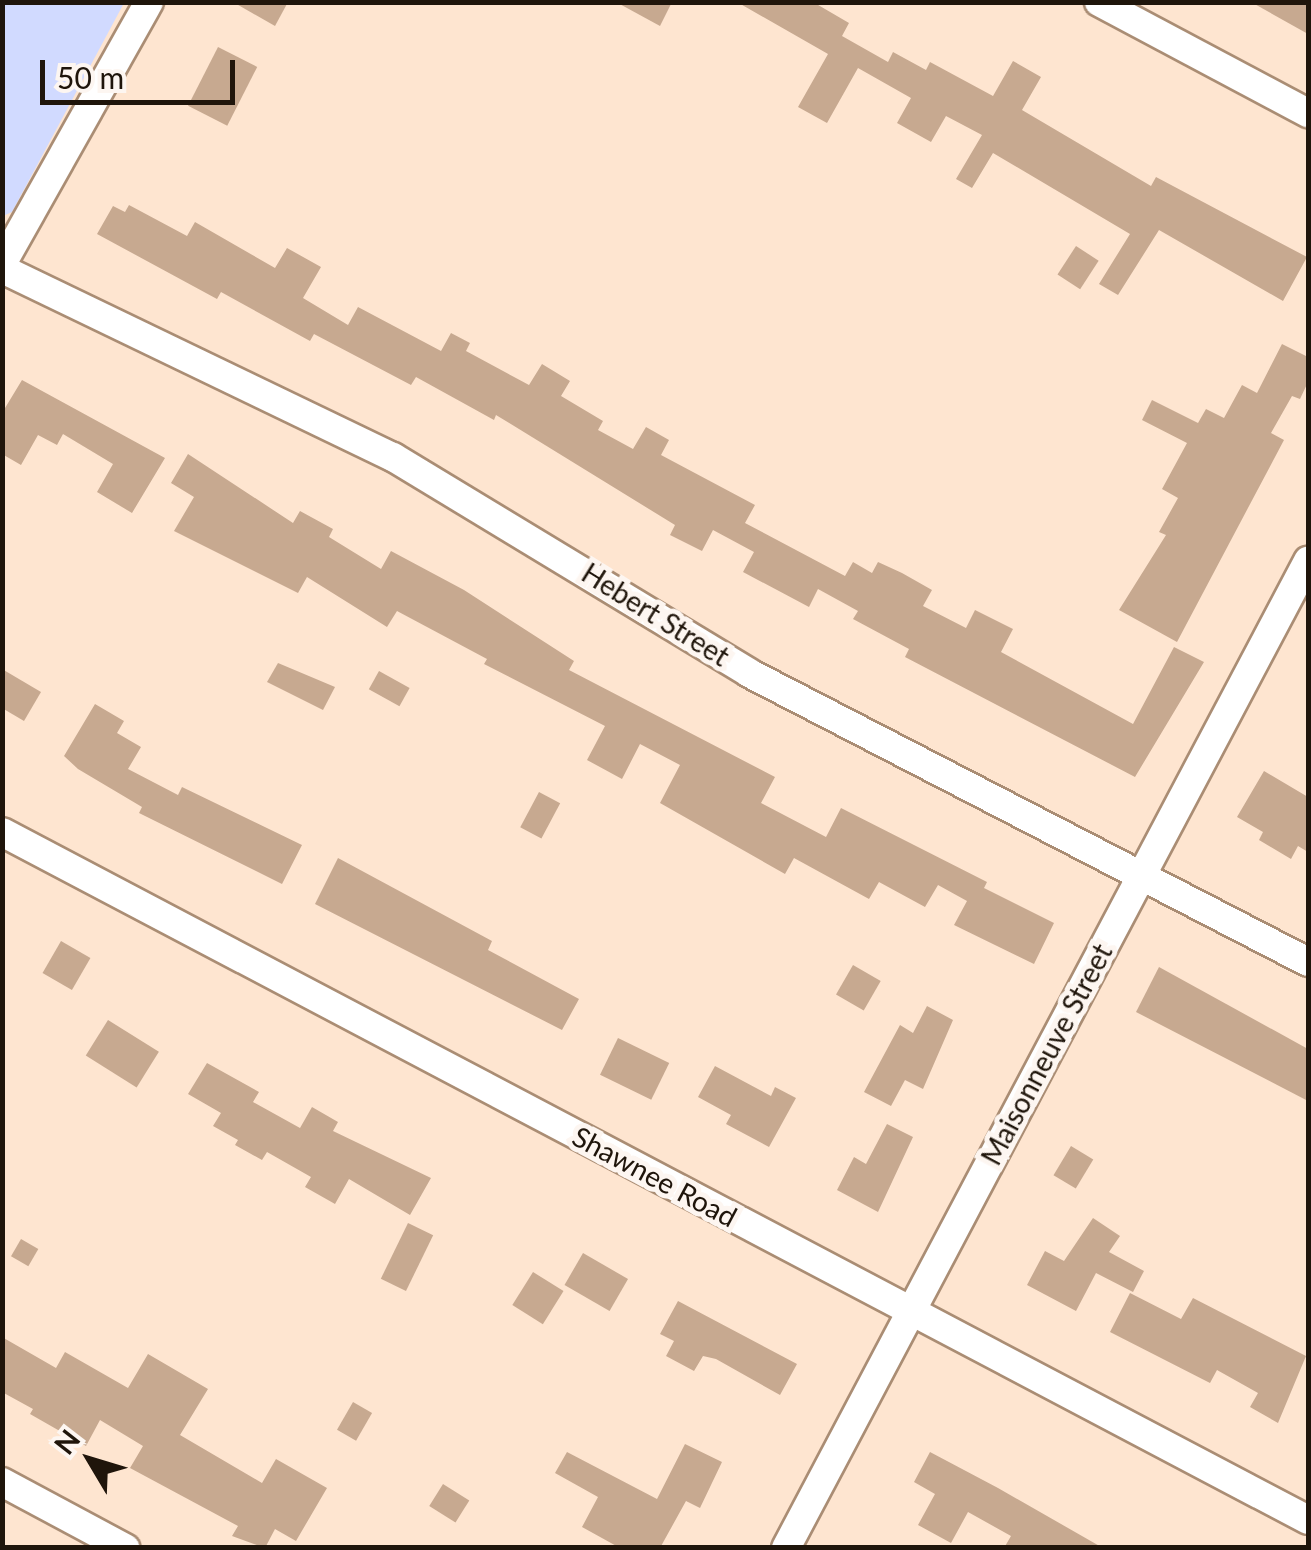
<!DOCTYPE html>
<html>
<head>
<meta charset="utf-8">
<style>
  body { margin:0 }
  #map { position:relative; width:1311px; height:1550px; overflow:hidden; background:#fee5d0; font-family:Lato,sans-serif }
  div>[style] { position:absolute }
  .green>* { inset:0; background:#d1daff }
  .building>* { inset:0; background:#c7a990; transform-origin:0 0 }
  .roads { filter:drop-shadow(2px 0 #aa8d74) drop-shadow(-2px 0 #aa8d74) drop-shadow(0 2px #aa8d74) drop-shadow(0 -2px #aa8d74) }
  .minor>* { height:28px; margin:-14px; padding:0 14px; transform-origin:14px; border-radius:14px; background:#fff }
  span { translate:-50% -50%; white-space:nowrap; text-align:center; line-height:1.15; -webkit-text-stroke:10px #fdf6f1; paint-order:stroke }
  .street-label { font-size:28px; color:#1f150b }
  .frame { position:absolute; inset:0; border:5px solid #1f150b; pointer-events:none }
  .north { position:absolute; left:40px; top:1410px; width:100px; height:100px; -webkit-text-stroke:8px #fdf6f1; paint-order:stroke; rotate:308deg; font-size:28px; font-weight:700; line-height:40px; text-align:center; color:#1f150b }
  .north::after { content:''; display:block; margin:auto; width:35px; height:45px; background:#1f150b; clip-path:polygon(50% 0,100% 100%,50% 72%,0 100%) }
  .scale { position:absolute; left:40px; top:60px; width:195px; height:45px; box-sizing:border-box; border:5px solid #1f150b; border-top:0; padding-left:12px; font-size:30px; line-height:35px; white-space:nowrap; color:#1f150b; -webkit-text-stroke:8px #fdf6f1; paint-order:stroke }
</style>
</head>
<body>
<div id="map">
  <div class="green">
    <i style="clip-path:polygon(3px 2px,124px 3px,12px 212px,3px 216px)"></i>
  </div>
  <div class="building">
    <i style="clip-path:polygon(233px 2px,288px 2px,275px 26px)"></i>
    <i style="clip-path:polygon(616px 2px,672px 2px,660px 26px)"></i>
    <i style="clip-path:polygon(737px 2px,813px 2px,849px 23px,842px 36px,888px 62px,893px 52px,926px 70px,930px 62px,993px 96px,1013px 61px,1041px 77px,1022px 110px,1151px 186px,1156px 177px,1307px 257px,1283px 301px,1159px 230px,1118px 295px,1099px 284px,1130px 234px,993px 153px,972px 188px,956px 179px,982px 135px,946px 116px,931px 142px,897px 123px,911px 98px,858px 68px,827px 123px,798px 107px,828px 54px)"></i>
    <i style="clip-path:polygon(1251px 2px,1308px 2px,1308px 34px)"></i>
    <i style="left:218px;top:47px;width:44px;height:66px;rotate:27deg"></i>
    <i style="clip-path:polygon(129px 205px,187px 236px,195px 222px,275px 268px,287px 248px,321px 267px,303px 298px,348px 325px,358px 307px,441px 351px,451px 333px,470px 343px,466px 351px,529px 385px,542px 364px,570px 381px,561px 396px,603px 421px,598px 430px,633px 449px,646px 427px,669px 440px,661px 455px,755px 505px,745px 523px,845px 576px,853px 562px,872px 573px,878px 562px,902px 573px,932px 590px,923px 606px,966px 628px,975px 610px,1013px 629px,1001px 652px,1133px 724px,1174px 647px,1204px 662px,1135px 777px,905px 657px,909px 649px,853px 619px,858px 611px,818px 589px,809px 607px,743px 572px,754px 552px,713px 530px,702px 551px,670px 535px,675px 525px,496px 415px,494px 420px,416px 377px,411px 385px,314px 334px,310px 341px,221px 292px,217px 299px,97px 234px,113px 206px,125px 212px)"></i>
    <i style="left:1076px;top:246px;width:27px;height:34px;rotate:33deg"></i>
    <i style="clip-path:polygon(1282px 344px,1308px 357px,1308px 382px,1300px 399px,1292px 396px,1271px 433px,1284px 440px,1177px 642px,1119px 610px,1166px 535px,1159px 532px,1178px 498px,1162px 489px,1187px 443px,1142px 420px,1152px 400px,1198px 423px,1206px 409px,1224px 418px,1242px 385px,1257px 393px)"></i>
    <i style="clip-path:polygon(22px 380px,165px 458px,132px 513px,97px 492px,113px 464px,63px 434px,57px 445px,38px 435px,21px 465px,2px 454px,2px 413px)"></i>
    <i style="clip-path:polygon(188px 454px,293px 523px,300px 511px,333px 529px,329px 537px,381px 569px,391px 551px,464px 590px,574px 661px,569px 670px,775px 777px,761px 803px,826px 837px,841px 808px,987px 882px,984px 888px,1054px 923px,1034px 964px,954px 925px,967px 901px,938px 885px,925px 907px,879px 882px,869px 899px,794px 858px,785px 874px,660px 803px,680px 765px,640px 744px,622px 779px,587px 760px,605px 726px,484px 664px,487px 659px,397px 611px,387px 627px,307px 577px,298px 593px,174px 531px,194px 497px,171px 483px)"></i>
    <i style="clip-path:polygon(278px 663px,335px 687px,323px 710px,267px 682px)"></i>
    <i style="clip-path:polygon(2px 669px,41px 692px,24px 721px,2px 708px)"></i>
    <i style="left:379px;top:671px;width:35px;height:21px;rotate:29deg"></i>
    <i style="clip-path:polygon(95px 704px,124px 721px,117px 733px,141px 747px,128px 769px,178px 795px,182px 787px,302px 845px,282px 884px,139px 813px,142px 807px,78px 769px,64px 756px)"></i>
    <i style="clip-path:polygon(1264px 771px,1308px 797px,1308px 852px,1298px 846px,1291px 859px,1259px 840px,1263px 832px,1237px 817px)"></i>
    <i style="left:539px;top:792px;width:24px;height:40px;rotate:28deg"></i>
    <i style="clip-path:polygon(338px 858px,492px 941px,488px 950px,579px 999px,562px 1030px,315px 904px)"></i>
    <i style="left:61px;top:941px;width:34px;height:37px;rotate:30deg"></i>
    <i style="left:853px;top:965px;width:32px;height:34px;rotate:30deg"></i>
    <i style="clip-path:polygon(1159px 967px,1308px 1049px,1308px 1101px,1136px 1012px)"></i>
    <i style="clip-path:polygon(927px 1006px,953px 1020px,923px 1089px,905px 1080px,891px 1106px,864px 1092px,900px 1025px,913px 1033px)"></i>
    <i style="left:108px;top:1020px;width:60px;height:42px;rotate:32deg"></i>
    <i style="left:618px;top:1038px;width:57px;height:41px;rotate:26deg"></i>
    <i style="clip-path:polygon(207px 1063px,259px 1092px,253px 1102px,300px 1128px,312px 1107px,338px 1122px,333px 1131px,431px 1178px,410px 1215px,349px 1179px,335px 1204px,305px 1187px,311px 1177px,267px 1152px,262px 1160px,235px 1145px,238px 1140px,213px 1126px,221px 1113px,188px 1094px)"></i>
    <i style="clip-path:polygon(715px 1066px,771px 1096px,775px 1087px,796px 1098px,769px 1147px,726px 1124px,731px 1115px,698px 1097px)"></i>
    <i style="clip-path:polygon(887px 1124px,913px 1137px,878px 1212px,837px 1190px,854px 1157px,866px 1164px)"></i>
    <i style="left:1071px;top:1146px;width:26px;height:34px;rotate:31deg"></i>
    <i style="clip-path:polygon(1093px 1218px,1120px 1236px,1109px 1252px,1144px 1271px,1133px 1292px,1096px 1273px,1076px 1311px,1027px 1285px,1045px 1251px,1064px 1261px)"></i>
    <i style="left:408px;top:1223px;width:28px;height:62px;rotate:26deg"></i>
    <i style="left:21px;top:1239px;width:20px;height:20px;rotate:30deg"></i>
    <i style="left:583px;top:1253px;width:52px;height:37px;rotate:30deg"></i>
    <i style="left:533px;top:1272px;width:36px;height:39px;rotate:32deg"></i>
    <i style="clip-path:polygon(1130px 1293px,1181px 1319px,1193px 1298px,1306px 1356px,1278px 1423px,1250px 1407px,1258px 1393px,1217px 1370px,1210px 1383px,1110px 1332px)"></i>
    <i style="clip-path:polygon(678px 1301px,797px 1364px,780px 1395px,716px 1359px,703px 1356px,694px 1371px,666px 1356px,674px 1341px,660px 1334px)"></i>
    <i style="clip-path:polygon(2px 1337px,56px 1368px,65px 1352px,128px 1388px,148px 1354px,208px 1389px,180px 1435px,262px 1483px,276px 1459px,327px 1488px,296px 1541px,275px 1529px,265px 1548px,232px 1536px,238px 1526px,130px 1468px,143px 1446px,100px 1420px,86px 1446px,30px 1414px,33px 1409px,2px 1392px)"></i>
    <i style="left:353px;top:1402px;width:22px;height:32px;rotate:30deg"></i>
    <i style="clip-path:polygon(685px 1444px,722px 1462px,700px 1508px,686px 1501px,660px 1548px,620px 1548px,582px 1527px,598px 1497px,555px 1473px,567px 1452px,657px 1499px)"></i>
    <i style="clip-path:polygon(930px 1452px,998px 1488px,1103px 1548px,1004px 1548px,1011px 1536px,968px 1512px,951px 1543px,918px 1525px,935px 1494px,914px 1482px)"></i>
    <i style="left:443px;top:1484px;width:31px;height:26px;rotate:32deg"></i>
  </div>
  <div class="roads">
    <div class="minor">
      <i style="left:1099px;top:2px;width:237px;rotate:28deg"></i>
      <i style="left:2px;top:264px;width:300px;rotate:-60.7deg"></i>
      <i style="left:2px;top:269px;width:434px;rotate:25.7deg"></i>
      <i style="left:393px;top:457px;width:416px;rotate:31.2deg"></i>
      <i style="left:749px;top:673px;width:629px;rotate:27.34deg"></i>
      <i style="left:2px;top:832px;width:1476px;rotate:27.78deg"></i>
      <i style="left:2px;top:1482px;width:140px;rotate:28.2deg"></i>
      <i style="left:786px;top:1548px;width:1117px;rotate:-62.13deg"></i>
    </div>
  </div>
  <div class="street-label">
    <span style="left:656px;top:614px;rotate:32deg">Hebert Street</span>
    <span style="left:1046px;top:1054px;rotate:-62deg">Maisonneuve Street</span>
    <span style="left:655px;top:1176px;rotate:28deg">Shawnee Road</span>
  </div>
  <div class="frame"></div>
  <div class="north">N</div>
  <div class="scale">50 m</div>
</div>
</body>
</html>
